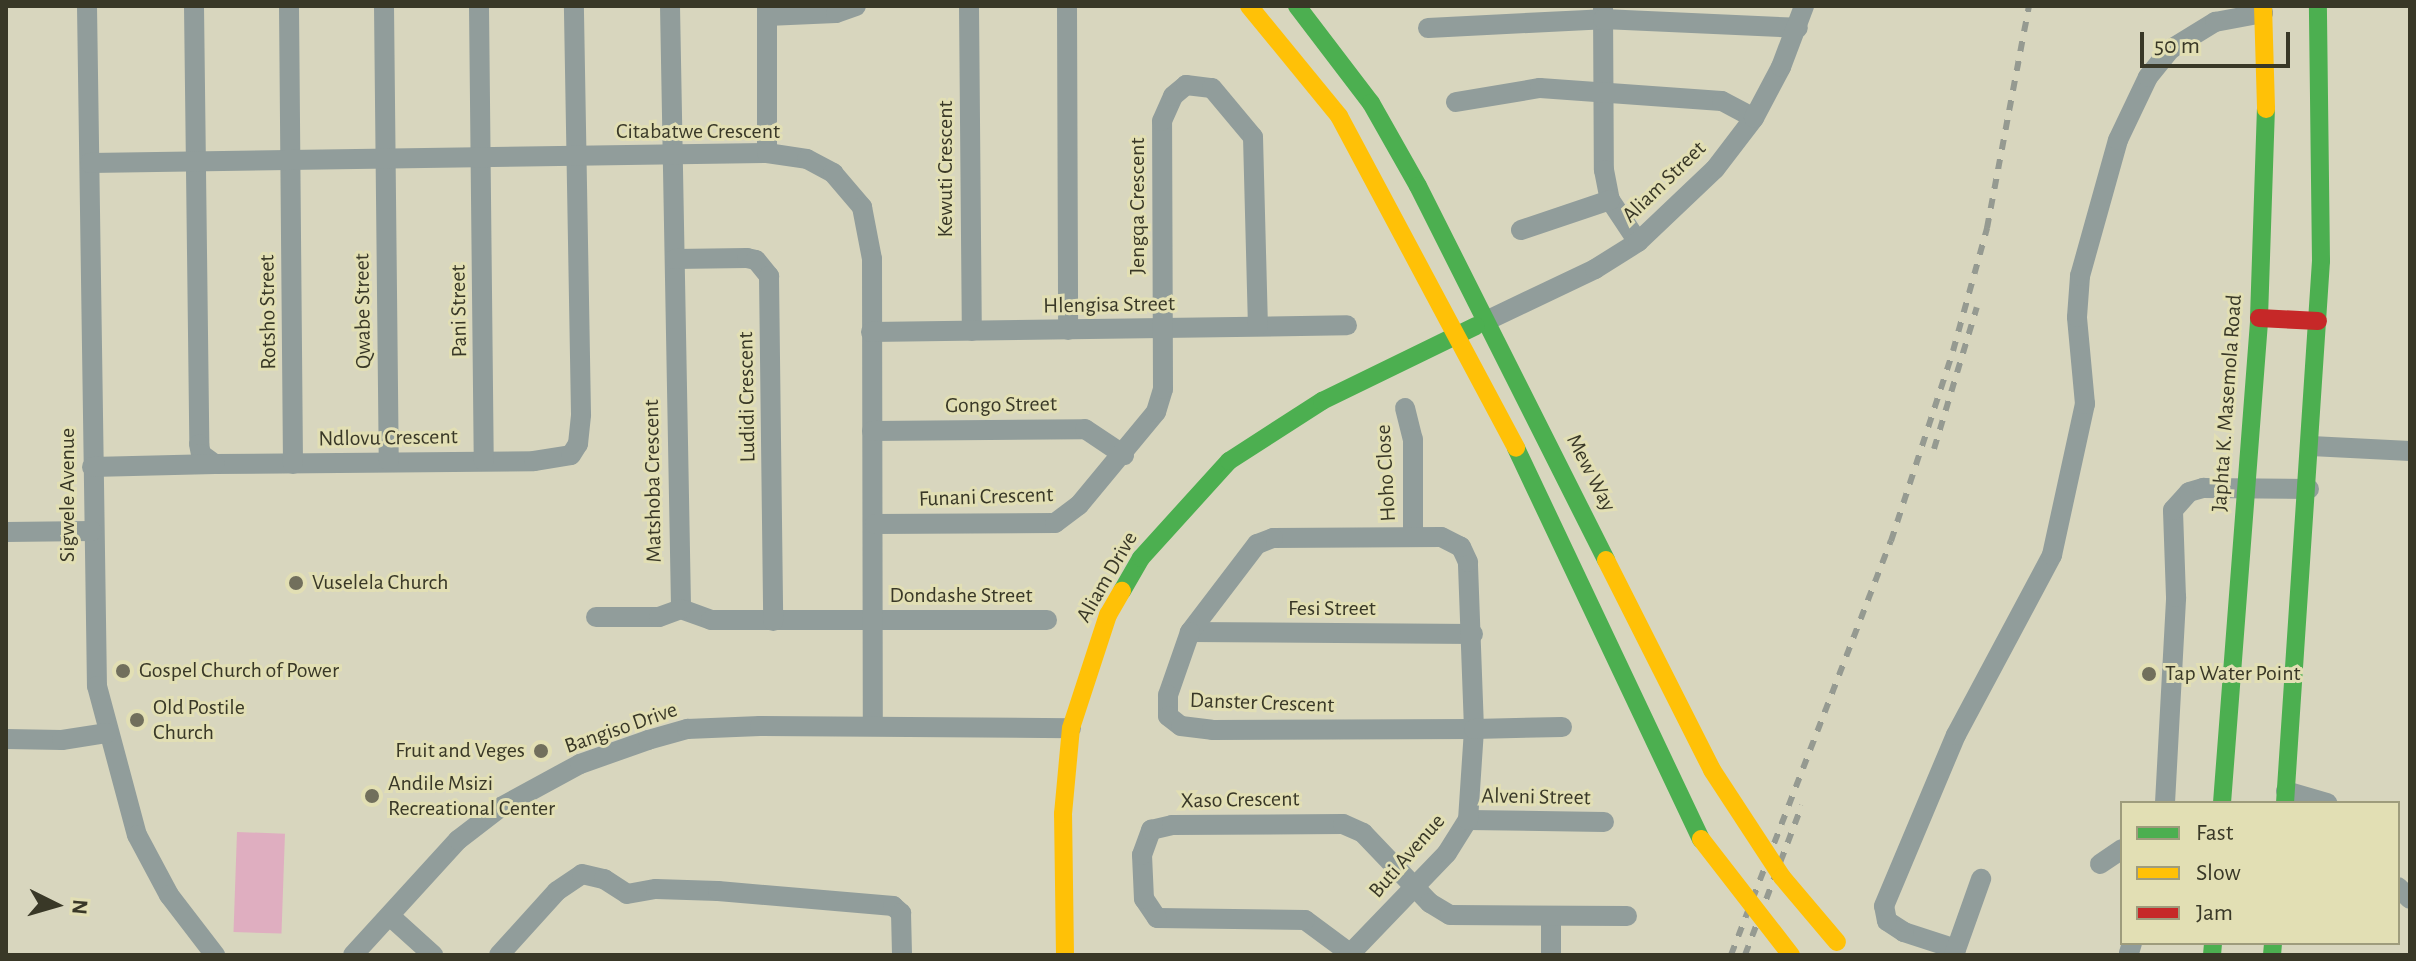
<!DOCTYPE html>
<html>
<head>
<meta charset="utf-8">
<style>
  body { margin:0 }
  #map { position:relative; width:2416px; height:961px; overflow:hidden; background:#d8d6be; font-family:"Alegreya Sans",sans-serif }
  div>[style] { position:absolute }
  .green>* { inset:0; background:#dfaec0; transform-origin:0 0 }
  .street>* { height:20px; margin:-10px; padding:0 10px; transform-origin:10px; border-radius:10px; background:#919d9b }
  .fast>* { height:18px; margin:-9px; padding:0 9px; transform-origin:9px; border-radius:9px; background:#4caf50 }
  .slow>* { height:18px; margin:-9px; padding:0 9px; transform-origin:9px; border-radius:9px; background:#ffc107 }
  .jam>* { height:18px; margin:-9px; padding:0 9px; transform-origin:9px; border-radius:9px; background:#c62828 }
  .rail>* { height:6px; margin-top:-3px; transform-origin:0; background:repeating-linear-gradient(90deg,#959a91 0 10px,transparent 0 20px) }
  .slow-bridge>* { height:18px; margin:-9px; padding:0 9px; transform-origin:9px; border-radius:9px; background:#ffc107 }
  .dots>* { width:22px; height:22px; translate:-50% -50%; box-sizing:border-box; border:4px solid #e2dfb4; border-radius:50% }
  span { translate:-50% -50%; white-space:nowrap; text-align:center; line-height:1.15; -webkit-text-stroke:6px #e2dfb4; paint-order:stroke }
  .street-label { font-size:22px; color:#393827 }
  .poi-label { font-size:22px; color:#393827 }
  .left { translate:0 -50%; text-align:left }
  .right { translate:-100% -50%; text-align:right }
  .frame { position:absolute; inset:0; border:8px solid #393827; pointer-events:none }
  .legend { position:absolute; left:2120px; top:801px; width:280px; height:144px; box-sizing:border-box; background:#e2dfb4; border:2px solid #9e9c7c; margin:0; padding:10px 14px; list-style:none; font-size:24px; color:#393827 }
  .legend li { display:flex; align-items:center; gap:16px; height:40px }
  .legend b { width:40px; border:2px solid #9e9c7c }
  .north { position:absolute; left:16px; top:865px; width:80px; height:80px; -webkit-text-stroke:6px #e2dfb4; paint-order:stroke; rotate:95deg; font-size:22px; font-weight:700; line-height:32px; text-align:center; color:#393827 }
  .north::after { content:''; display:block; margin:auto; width:28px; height:36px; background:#393827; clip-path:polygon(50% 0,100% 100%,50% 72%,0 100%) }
  .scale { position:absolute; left:2140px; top:32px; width:150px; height:36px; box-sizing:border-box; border:4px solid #393827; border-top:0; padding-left:10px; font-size:24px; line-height:28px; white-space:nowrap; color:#393827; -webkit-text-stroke:6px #e2dfb4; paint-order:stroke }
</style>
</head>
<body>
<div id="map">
  <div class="green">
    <i style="left:237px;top:832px;width:48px;height:100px;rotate:2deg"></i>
  </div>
  <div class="street">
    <i style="left:87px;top:6px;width:680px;rotate:89.16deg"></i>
    <i style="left:97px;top:686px;width:154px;rotate:75deg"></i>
    <i style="left:137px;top:835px;width:68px;rotate:61.9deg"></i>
    <i style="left:169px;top:895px;width:76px;rotate:52.5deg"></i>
    <i style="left:194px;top:6px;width:438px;rotate:89.3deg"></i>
    <i style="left:199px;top:444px;width:10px;rotate:79deg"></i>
    <i style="left:201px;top:454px;width:17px;rotate:36deg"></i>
    <i style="left:215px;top:464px;width:319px;rotate:-0.5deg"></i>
    <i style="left:534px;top:461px;width:37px;rotate:-9deg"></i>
    <i style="left:571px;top:455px;width:13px;rotate:-58deg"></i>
    <i style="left:578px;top:444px;width:30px;rotate:-84deg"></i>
    <i style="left:581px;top:414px;width:408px;rotate:-91deg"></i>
    <i style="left:289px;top:6px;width:458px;rotate:89.5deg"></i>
    <i style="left:384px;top:6px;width:455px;rotate:89.4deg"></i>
    <i style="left:479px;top:6px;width:455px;rotate:89.4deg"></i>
    <i style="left:670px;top:6px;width:603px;rotate:88.95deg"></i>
    <i style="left:681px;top:609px;width:32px;rotate:20deg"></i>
    <i style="left:711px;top:620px;width:336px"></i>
    <i style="left:969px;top:6px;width:325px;rotate:89.5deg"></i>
    <i style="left:1067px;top:6px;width:324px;rotate:89.8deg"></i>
    <i style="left:1603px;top:6px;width:164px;rotate:89.7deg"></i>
    <i style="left:1604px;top:170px;width:31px;rotate:79deg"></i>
    <i style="left:1610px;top:200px;width:50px;rotate:56.3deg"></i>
    <i style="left:767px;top:16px;width:69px;rotate:-2.5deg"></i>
    <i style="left:836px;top:13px;width:21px;rotate:-19deg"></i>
    <i style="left:1428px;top:28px;width:175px;rotate:-2.9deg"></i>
    <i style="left:1603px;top:19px;width:195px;rotate:2.6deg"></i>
    <i style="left:1456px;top:102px;width:85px;rotate:-9.5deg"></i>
    <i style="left:1540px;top:88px;width:182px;rotate:4.1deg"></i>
    <i style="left:1722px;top:101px;width:36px;rotate:28deg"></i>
    <i style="left:767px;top:153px;width:147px;rotate:-90deg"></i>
    <i style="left:90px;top:163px;width:677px;rotate:-0.85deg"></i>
    <i style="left:767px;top:153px;width:40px;rotate:8.5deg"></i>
    <i style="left:807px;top:159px;width:30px;rotate:28deg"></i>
    <i style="left:833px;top:173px;width:45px;rotate:49.5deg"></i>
    <i style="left:862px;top:207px;width:53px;rotate:79.1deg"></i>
    <i style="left:872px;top:259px;width:466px;rotate:89.9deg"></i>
    <i style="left:1521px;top:230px;width:94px;rotate:-18.6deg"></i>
    <i style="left:675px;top:259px;width:72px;rotate:-0.8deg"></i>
    <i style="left:747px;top:258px;width:9px;rotate:13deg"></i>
    <i style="left:756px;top:260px;width:21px;rotate:51deg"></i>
    <i style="left:769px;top:276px;width:345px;rotate:89.3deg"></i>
    <i style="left:1486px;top:321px;width:121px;rotate:-25.5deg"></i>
    <i style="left:1595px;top:269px;width:51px;rotate:-32.1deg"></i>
    <i style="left:1638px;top:242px;width:106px;rotate:-43.5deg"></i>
    <i style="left:1715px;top:169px;width:64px;rotate:-52.6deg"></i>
    <i style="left:1754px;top:118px;width:58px;rotate:-62.1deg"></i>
    <i style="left:1781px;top:67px;width:65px;rotate:-69.3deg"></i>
    <i style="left:871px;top:332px;width:476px;rotate:-0.8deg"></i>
    <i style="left:1405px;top:408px;width:32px;rotate:76deg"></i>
    <i style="left:1413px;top:439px;width:96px;rotate:90deg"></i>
    <i style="left:872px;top:431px;width:213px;rotate:-0.5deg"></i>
    <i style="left:1085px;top:429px;width:47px;rotate:33.7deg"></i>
    <i style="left:2311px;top:446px;width:99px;rotate:2.9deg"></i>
    <i style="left:92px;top:467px;width:123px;rotate:-1.4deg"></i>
    <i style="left:875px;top:524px;width:180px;rotate:-0.3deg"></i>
    <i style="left:1055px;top:523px;width:30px;rotate:-37deg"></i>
    <i style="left:1079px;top:505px;width:121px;rotate:-50.4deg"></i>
    <i style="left:1156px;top:412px;width:24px;rotate:-73deg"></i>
    <i style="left:1163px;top:389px;width:268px;rotate:-90.2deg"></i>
    <i style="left:1162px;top:121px;width:27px;rotate:-66deg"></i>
    <i style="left:1173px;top:96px;width:17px;rotate:-40deg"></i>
    <i style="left:1186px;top:85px;width:26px;rotate:7deg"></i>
    <i style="left:1212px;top:88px;width:64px;rotate:50.1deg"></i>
    <i style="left:1253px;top:137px;width:189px;rotate:88.5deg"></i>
    <i style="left:6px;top:532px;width:86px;rotate:-0.7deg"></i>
    <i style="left:596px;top:617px;width:63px"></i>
    <i style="left:659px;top:617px;width:23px;rotate:-20deg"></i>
    <i style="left:1190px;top:632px;width:283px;rotate:0.4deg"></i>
    <i style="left:6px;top:739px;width:56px;rotate:1deg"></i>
    <i style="left:62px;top:740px;width:46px;rotate:-8.8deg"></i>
    <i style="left:2286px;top:791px;width:43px;rotate:16.3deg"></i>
    <i style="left:2165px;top:803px;width:206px;rotate:-86.9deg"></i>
    <i style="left:2176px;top:597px;width:87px;rotate:-92deg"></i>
    <i style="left:2173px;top:510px;width:24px;rotate:-48deg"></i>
    <i style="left:2189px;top:492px;width:15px;rotate:-16deg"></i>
    <i style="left:2203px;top:488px;width:106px;rotate:0.5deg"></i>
    <i style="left:1468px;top:820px;width:136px;rotate:0.8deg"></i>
    <i style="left:2100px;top:864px;width:27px;rotate:-34deg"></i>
    <i style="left:2398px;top:887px;width:17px;rotate:45deg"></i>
    <i style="left:391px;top:917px;width:57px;rotate:42.1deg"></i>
    <i style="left:1551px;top:919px;width:36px;rotate:90deg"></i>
    <i style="left:1956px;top:949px;width:55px;rotate:-161.9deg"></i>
    <i style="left:1904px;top:932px;width:20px;rotate:-147deg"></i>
    <i style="left:1887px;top:921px;width:15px;rotate:-101deg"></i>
    <i style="left:1884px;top:906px;width:186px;rotate:-67.2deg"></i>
    <i style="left:1956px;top:735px;width:204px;rotate:-61.9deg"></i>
    <i style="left:2052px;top:555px;width:155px;rotate:-77.7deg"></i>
    <i style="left:2085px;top:404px;width:87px;rotate:-95.3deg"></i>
    <i style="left:2077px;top:317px;width:41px;rotate:-85.8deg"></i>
    <i style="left:2080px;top:276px;width:141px;rotate:-74.4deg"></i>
    <i style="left:2118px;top:140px;width:70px;rotate:-64.5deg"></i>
    <i style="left:2148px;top:77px;width:36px;rotate:-51deg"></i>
    <i style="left:2171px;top:49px;width:52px;rotate:-31.5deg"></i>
    <i style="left:2215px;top:22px;width:49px;rotate:-10.6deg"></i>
    <i style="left:2129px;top:953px;width:10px;rotate:-73deg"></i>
    <i style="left:1351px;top:954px;width:57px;rotate:-143.5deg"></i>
    <i style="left:1305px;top:920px;width:148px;rotate:-179.2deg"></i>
    <i style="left:1157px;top:918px;width:23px;rotate:-124deg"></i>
    <i style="left:1144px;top:899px;width:44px;rotate:-92.6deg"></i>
    <i style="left:1142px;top:855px;width:27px;rotate:-70deg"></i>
    <i style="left:1151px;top:830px;width:22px;rotate:-13deg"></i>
    <i style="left:1172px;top:825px;width:171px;rotate:-0.3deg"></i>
    <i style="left:1343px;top:824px;width:22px;rotate:24deg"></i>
    <i style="left:1363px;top:833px;width:97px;rotate:46.3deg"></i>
    <i style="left:1430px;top:903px;width:23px;rotate:31deg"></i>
    <i style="left:1450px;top:915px;width:177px;rotate:0.3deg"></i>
    <i style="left:353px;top:955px;width:156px;rotate:-47.6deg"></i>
    <i style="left:458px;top:840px;width:54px;rotate:-37.5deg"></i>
    <i style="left:501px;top:807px;width:90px;rotate:-28.6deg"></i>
    <i style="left:580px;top:764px;width:72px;rotate:-19.4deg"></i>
    <i style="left:648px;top:740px;width:41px;rotate:-15.8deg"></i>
    <i style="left:687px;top:729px;width:73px;rotate:-2.4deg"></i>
    <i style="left:760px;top:726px;width:311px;rotate:0.4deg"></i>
    <i style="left:499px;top:955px;width:86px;rotate:-47.8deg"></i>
    <i style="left:557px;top:891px;width:30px;rotate:-34deg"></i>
    <i style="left:582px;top:874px;width:23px;rotate:13deg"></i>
    <i style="left:604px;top:879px;width:27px;rotate:33deg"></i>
    <i style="left:627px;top:894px;width:29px;rotate:-10deg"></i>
    <i style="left:656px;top:889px;width:62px;rotate:1.8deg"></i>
    <i style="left:718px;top:891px;width:176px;rotate:4.9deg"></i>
    <i style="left:893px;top:906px;width:11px;rotate:41deg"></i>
    <i style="left:901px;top:913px;width:42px;rotate:88.6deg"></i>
    <i style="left:1349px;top:955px;width:141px;rotate:-46.1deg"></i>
    <i style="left:1447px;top:853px;width:39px;rotate:-58deg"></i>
    <i style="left:1468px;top:820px;width:91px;rotate:-86.2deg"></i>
    <i style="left:1474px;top:729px;width:167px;rotate:-92.1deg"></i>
    <i style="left:1468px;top:562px;width:17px;rotate:-115deg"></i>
    <i style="left:1461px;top:547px;width:22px;rotate:-153deg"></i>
    <i style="left:1441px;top:537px;width:168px;rotate:179.7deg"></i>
    <i style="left:1273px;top:538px;width:17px;rotate:159deg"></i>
    <i style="left:1257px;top:544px;width:111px;rotate:127.3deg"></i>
    <i style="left:1190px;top:632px;width:67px;rotate:109.2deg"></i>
    <i style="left:1168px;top:695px;width:21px;rotate:90deg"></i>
    <i style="left:1168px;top:716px;width:16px;rotate:38deg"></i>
    <i style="left:1181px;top:726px;width:31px;rotate:7deg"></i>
    <i style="left:1212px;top:730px;width:262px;rotate:-0.2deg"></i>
    <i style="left:1474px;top:729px;width:88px;rotate:-1.3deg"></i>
    <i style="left:1954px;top:955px;width:81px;rotate:-70.4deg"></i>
  </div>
  <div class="fast">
    <i style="left:1297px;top:6px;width:122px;rotate:52.7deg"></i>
    <i style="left:1371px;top:103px;width:95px;rotate:60.5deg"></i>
    <i style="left:1418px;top:186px;width:419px;rotate:63.3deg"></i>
    <i style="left:1516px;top:448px;width:433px;rotate:64.7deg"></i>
    <i style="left:1122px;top:591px;width:38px;rotate:-60deg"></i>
    <i style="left:1141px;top:558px;width:131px;rotate:-47.8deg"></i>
    <i style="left:1229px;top:461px;width:111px;rotate:-32.8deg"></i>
    <i style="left:1322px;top:401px;width:171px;rotate:-26deg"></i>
    <i style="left:2222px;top:803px;width:486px;rotate:-85.6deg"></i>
    <i style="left:2259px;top:318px;width:209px;rotate:-88.1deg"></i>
    <i style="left:2285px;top:803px;width:543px;rotate:-86.2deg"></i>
    <i style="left:2321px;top:261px;width:255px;rotate:-90.7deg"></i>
    <i style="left:2212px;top:955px;width:12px;rotate:-85deg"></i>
    <i style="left:2272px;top:955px;width:12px;rotate:-85deg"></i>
  </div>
  <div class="slow">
    <i style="left:1249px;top:6px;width:142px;rotate:50.7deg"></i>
    <i style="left:1339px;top:116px;width:376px;rotate:61.9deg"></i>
    <i style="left:2263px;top:6px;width:103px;rotate:88.3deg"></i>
    <i style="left:1606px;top:560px;width:235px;rotate:63.2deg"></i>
    <i style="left:1065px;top:955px;width:141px;rotate:-90.8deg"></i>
    <i style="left:1063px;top:814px;width:86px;rotate:-84.7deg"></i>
    <i style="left:1071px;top:728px;width:119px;rotate:-71.9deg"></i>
    <i style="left:1108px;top:615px;width:28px;rotate:-60deg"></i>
  </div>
  <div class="jam">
    <i style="left:2259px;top:318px;width:59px;rotate:2.9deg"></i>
  </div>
  <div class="rail">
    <i style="left:1934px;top:449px;width:148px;rotate:-73.2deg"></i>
    <i style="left:1731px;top:955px;width:444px;rotate:-68.9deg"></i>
    <i style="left:1891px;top:541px;width:200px;rotate:-71.9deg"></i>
    <i style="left:1953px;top:351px;width:128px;rotate:-74.5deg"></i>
    <i style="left:1987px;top:228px;width:226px;rotate:-79.3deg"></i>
    <i style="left:1745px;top:955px;width:160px;rotate:-69.2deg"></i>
  </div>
  <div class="slow-bridge">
    <i style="left:1712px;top:770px;width:128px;rotate:56.8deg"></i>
    <i style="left:1782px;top:877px;width:85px;rotate:49.8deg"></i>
    <i style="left:1701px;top:839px;width:147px;rotate:52.2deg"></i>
  </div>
  <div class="dots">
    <i style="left:296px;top:583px;background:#716f5c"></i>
    <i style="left:123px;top:671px;background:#716f5c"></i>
    <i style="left:2149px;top:674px;background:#716f5c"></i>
    <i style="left:137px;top:720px;background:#716f5c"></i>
    <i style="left:541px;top:751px;background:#716f5c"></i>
    <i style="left:372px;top:796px;background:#716f5c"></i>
  </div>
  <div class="street-label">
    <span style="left:698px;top:132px">Citabatwe Crescent</span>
    <span style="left:946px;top:169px;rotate:-90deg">Kewuti Crescent</span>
    <span style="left:1664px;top:182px;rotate:-44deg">Aliam Street</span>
    <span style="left:1138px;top:206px;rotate:-90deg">Jengqa Crescent</span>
    <span style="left:1109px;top:305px;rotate:-1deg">Hlengisa Street</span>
    <span style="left:363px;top:311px;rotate:-91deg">Qwabe Street</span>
    <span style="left:459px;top:311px;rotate:-91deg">Pani Street</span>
    <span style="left:268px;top:312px;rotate:-91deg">Rotsho Street</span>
    <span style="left:747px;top:397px;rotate:-91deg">Ludidi Crescent</span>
    <span style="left:2227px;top:403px;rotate:-86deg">Japhta K. Masemola Road</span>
    <span style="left:1001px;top:405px;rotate:-1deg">Gongo Street</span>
    <span style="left:388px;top:438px;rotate:-1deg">Ndlovu Crescent</span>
    <span style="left:1386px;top:473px;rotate:-93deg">Hoho Close</span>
    <span style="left:1591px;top:473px;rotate:63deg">Mew Way</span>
    <span style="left:653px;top:481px;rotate:-91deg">Matshoba Crescent</span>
    <span style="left:68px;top:495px;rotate:-90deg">Sigwele Avenue</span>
    <span style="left:986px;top:497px;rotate:-2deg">Funani Crescent</span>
    <span style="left:1107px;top:577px;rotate:-60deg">Aliam Drive</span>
    <span style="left:961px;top:596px">Dondashe Street</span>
    <span style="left:1332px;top:609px">Fesi Street</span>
    <span style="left:1262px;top:703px;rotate:2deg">Danster Crescent</span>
    <span style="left:621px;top:728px;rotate:-19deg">Bangiso Drive</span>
    <span style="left:1536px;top:797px;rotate:1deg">Alveni Street</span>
    <span style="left:1240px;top:800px;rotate:-1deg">Xaso Crescent</span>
    <span style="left:1407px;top:856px;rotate:-49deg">Buti Avenue</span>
  </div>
  <div class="poi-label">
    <span class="left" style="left:312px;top:583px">Vuselela Church</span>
    <span class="left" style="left:139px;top:671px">Gospel Church of Power</span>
    <span class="left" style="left:2165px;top:674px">Tap Water Point</span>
    <span class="left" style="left:153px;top:720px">Old Postile<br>Church</span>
    <span class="right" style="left:525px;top:751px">Fruit and Veges</span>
    <span class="left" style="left:388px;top:796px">Andile Msizi<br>Recreational Center</span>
  </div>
  <div class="frame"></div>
  <ul class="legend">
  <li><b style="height:10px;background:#4caf50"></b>Fast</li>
  <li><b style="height:10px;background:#ffc107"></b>Slow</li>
  <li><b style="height:10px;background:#c62828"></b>Jam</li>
  </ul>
  <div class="north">N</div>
  <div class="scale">50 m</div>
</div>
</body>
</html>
